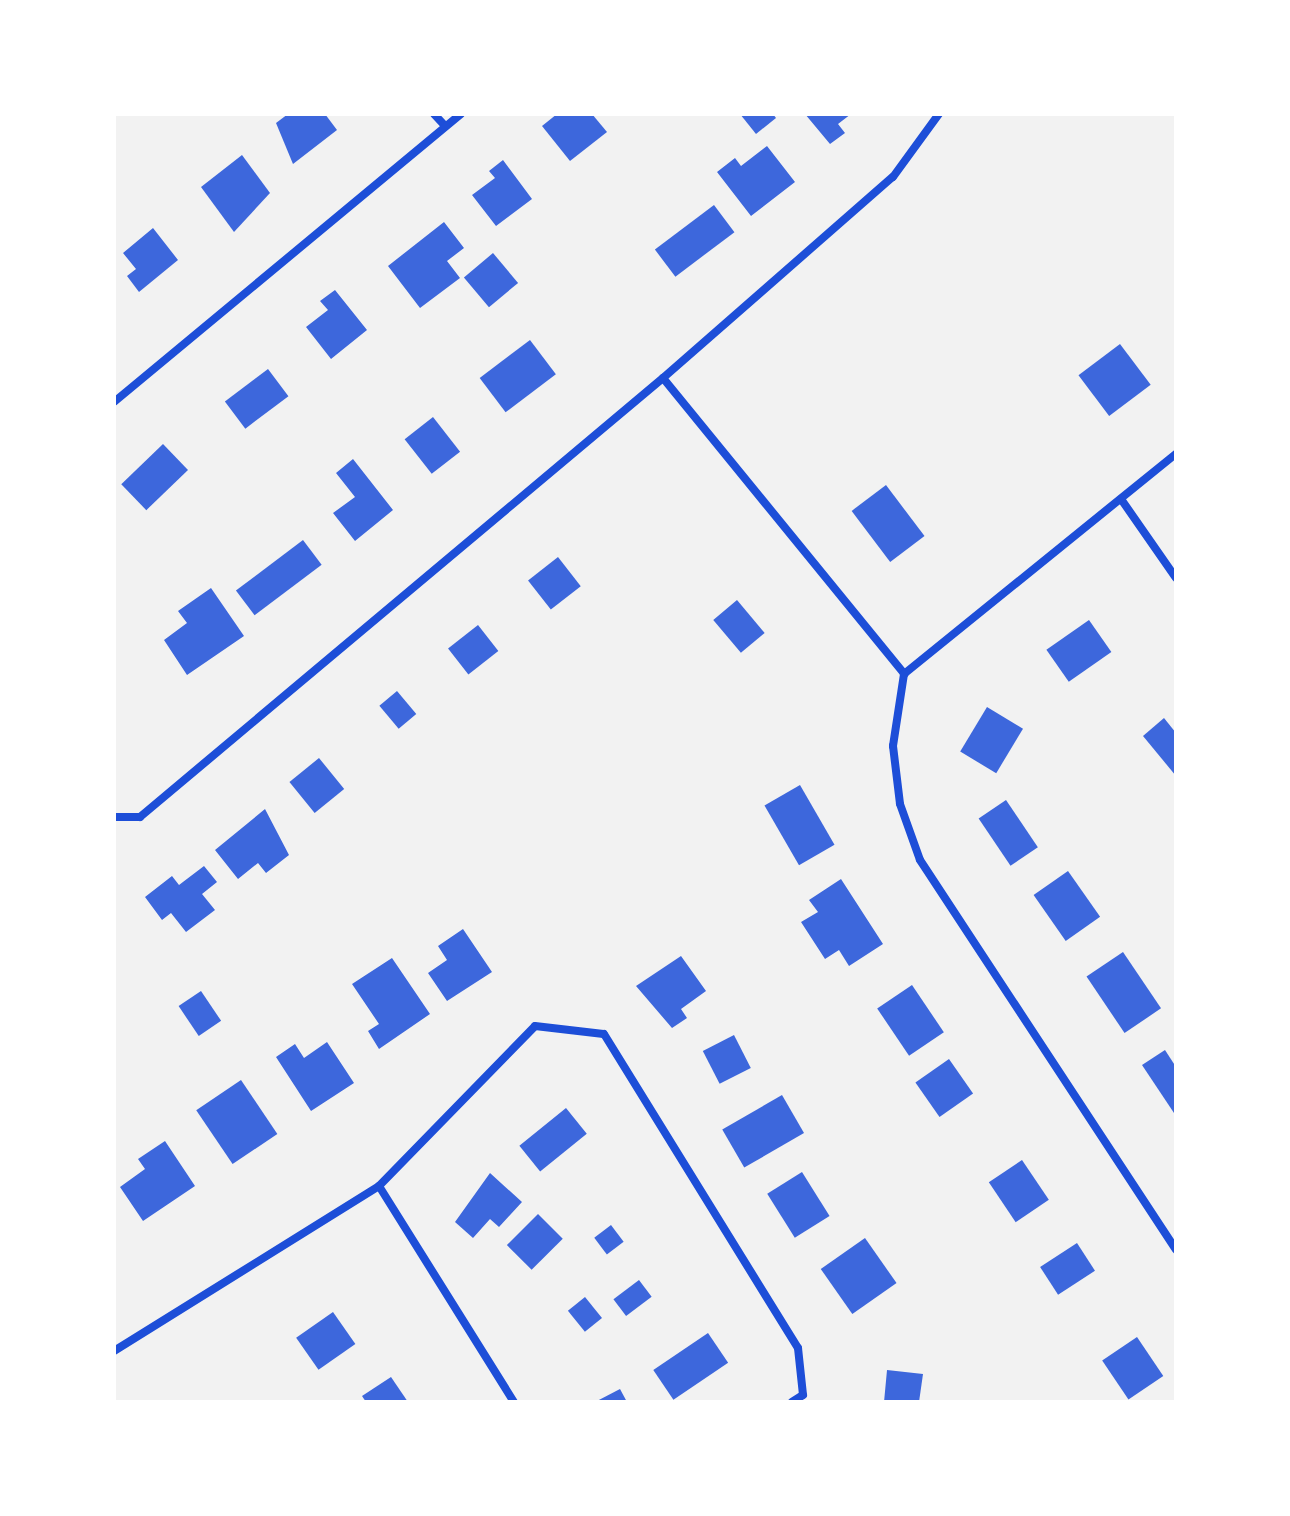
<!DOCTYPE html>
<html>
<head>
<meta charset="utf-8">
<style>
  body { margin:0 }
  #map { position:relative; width:1290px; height:1516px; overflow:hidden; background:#f2f2f2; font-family:"Roboto Condensed",sans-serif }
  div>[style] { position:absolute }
  .building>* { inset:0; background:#3d67dc; transform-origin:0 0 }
  .minor>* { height:8px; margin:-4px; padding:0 4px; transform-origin:4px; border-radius:4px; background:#1d4ed8 }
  span { translate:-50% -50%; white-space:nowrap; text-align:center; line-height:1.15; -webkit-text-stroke:8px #fff; paint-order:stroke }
  .frame { position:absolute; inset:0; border:116px solid #fff; pointer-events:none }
</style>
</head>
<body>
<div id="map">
  <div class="building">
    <i style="clip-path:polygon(288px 114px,325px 114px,337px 130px,293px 164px,276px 123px)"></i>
    <i style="clip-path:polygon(557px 114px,592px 114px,607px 132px,570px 161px,542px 126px)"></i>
    <i style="clip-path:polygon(740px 114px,773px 114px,776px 118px,756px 134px)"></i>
    <i style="clip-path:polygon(805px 114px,851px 114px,838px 124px,845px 133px,830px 144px)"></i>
    <i style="clip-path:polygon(767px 146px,795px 182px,751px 216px,717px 172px,735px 158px,741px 166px)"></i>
    <i style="clip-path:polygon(242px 155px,270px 193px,234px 232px,201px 187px)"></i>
    <i style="clip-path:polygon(503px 160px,532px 199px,496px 226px,472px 195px,495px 178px,489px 171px)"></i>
    <i style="left:714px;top:205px;width:34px;height:74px;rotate:53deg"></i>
    <i style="clip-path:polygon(444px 222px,464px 248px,447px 261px,460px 278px,420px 308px,388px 266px)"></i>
    <i style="clip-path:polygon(153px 228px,178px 260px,139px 292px,127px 276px,136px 269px,123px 253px)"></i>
    <i style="left:493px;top:253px;width:39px;height:38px;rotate:50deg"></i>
    <i style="clip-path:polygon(335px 290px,367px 330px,331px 359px,306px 327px,328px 310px,320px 301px)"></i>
    <i style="left:530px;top:340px;width:43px;height:63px;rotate:53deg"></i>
    <i style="left:1120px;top:344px;width:51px;height:52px;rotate:53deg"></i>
    <i style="left:268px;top:369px;width:34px;height:54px;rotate:53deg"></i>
    <i style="left:433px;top:417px;width:44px;height:36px;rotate:52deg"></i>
    <i style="left:163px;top:444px;width:36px;height:58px;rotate:46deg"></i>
    <i style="clip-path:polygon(353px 459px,393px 510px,355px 541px,333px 513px,355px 497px,336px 473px)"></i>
    <i style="left:886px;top:485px;width:64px;height:43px;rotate:53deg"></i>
    <i style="left:303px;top:540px;width:31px;height:84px;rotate:53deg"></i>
    <i style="left:558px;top:557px;width:37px;height:38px;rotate:52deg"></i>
    <i style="clip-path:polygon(211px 588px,244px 636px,187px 675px,164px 640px,187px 623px,178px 611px)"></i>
    <i style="left:737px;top:600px;width:43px;height:31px;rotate:50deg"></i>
    <i style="left:1089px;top:620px;width:39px;height:52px;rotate:55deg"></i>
    <i style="left:478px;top:625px;width:33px;height:38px;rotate:52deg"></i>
    <i style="left:397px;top:691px;width:30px;height:23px;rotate:50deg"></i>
    <i style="left:987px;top:707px;width:42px;height:52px;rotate:31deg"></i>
    <i style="clip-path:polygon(1164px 718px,1176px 733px,1176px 776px,1143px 736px)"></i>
    <i style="left:319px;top:758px;width:40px;height:38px;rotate:51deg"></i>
    <i style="left:800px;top:785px;width:69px;height:41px;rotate:60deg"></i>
    <i style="left:1006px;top:800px;width:57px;height:33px;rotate:56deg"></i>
    <i style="clip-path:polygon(265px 809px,289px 855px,266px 873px,258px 863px,238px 879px,215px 850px)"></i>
    <i style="clip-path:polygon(204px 866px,217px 882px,202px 894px,215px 910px,186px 932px,171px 913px,162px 920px,145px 897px,172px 876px,179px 885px)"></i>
    <i style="left:1068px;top:871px;width:56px;height:42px;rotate:55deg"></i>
    <i style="clip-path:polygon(841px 879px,883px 944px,849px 966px,839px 950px,825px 959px,801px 922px,818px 912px,809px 900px)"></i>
    <i style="clip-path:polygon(463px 929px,492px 972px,447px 1001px,428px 973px,447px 960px,438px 946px)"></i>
    <i style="left:1123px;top:952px;width:68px;height:44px;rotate:56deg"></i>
    <i style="clip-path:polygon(681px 956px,706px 991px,681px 1009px,687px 1018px,672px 1028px,636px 986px)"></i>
    <i style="clip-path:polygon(392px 958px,430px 1014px,379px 1049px,368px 1031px,379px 1024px,352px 984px)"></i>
    <i style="left:912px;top:985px;width:57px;height:42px;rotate:56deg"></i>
    <i style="left:201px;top:991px;width:36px;height:27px;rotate:56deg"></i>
    <i style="left:734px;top:1035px;width:37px;height:35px;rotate:63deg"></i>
    <i style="clip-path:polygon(327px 1042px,354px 1083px,311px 1111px,276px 1057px,295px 1044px,304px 1058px)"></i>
    <i style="clip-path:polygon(1165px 1050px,1176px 1067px,1176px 1116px,1142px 1065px)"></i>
    <i style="left:949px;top:1059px;width:42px;height:41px;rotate:55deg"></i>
    <i style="left:241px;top:1080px;width:65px;height:54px;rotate:56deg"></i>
    <i style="left:782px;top:1095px;width:44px;height:69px;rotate:60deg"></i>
    <i style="left:566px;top:1108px;width:33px;height:60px;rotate:51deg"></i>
    <i style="clip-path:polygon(165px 1141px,195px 1186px,143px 1221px,120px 1187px,145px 1169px,138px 1159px)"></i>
    <i style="left:1022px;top:1160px;width:48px;height:40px;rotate:56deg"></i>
    <i style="left:802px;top:1172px;width:52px;height:41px;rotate:58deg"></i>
    <i style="clip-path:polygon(490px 1173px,522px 1202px,499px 1227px,490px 1219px,473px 1238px,455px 1222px)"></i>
    <i style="left:538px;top:1214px;width:35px;height:44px;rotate:45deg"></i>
    <i style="left:611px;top:1225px;width:21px;height:21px;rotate:53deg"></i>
    <i style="left:865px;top:1238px;width:55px;height:54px;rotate:55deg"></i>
    <i style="left:1077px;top:1243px;width:33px;height:44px;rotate:57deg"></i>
    <i style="left:639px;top:1280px;width:21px;height:32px;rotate:53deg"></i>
    <i style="left:585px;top:1297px;width:27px;height:22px;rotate:51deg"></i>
    <i style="left:333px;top:1312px;width:39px;height:45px;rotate:55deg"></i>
    <i style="left:708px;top:1333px;width:36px;height:66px;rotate:56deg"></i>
    <i style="left:1137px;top:1337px;width:47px;height:42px;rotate:56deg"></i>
    <i style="clip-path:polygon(887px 1370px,923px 1374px,919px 1402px,884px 1402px)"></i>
    <i style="clip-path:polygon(391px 1377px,408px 1402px,366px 1402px,362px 1396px)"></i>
    <i style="clip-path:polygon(620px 1389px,627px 1402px,595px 1402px)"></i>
  </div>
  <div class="minor">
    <i style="left:434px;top:114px;width:16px;rotate:47deg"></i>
    <i style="left:663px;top:378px;width:382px;rotate:50.8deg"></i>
    <i style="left:904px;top:674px;width:73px;rotate:98.7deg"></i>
    <i style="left:893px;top:746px;width:58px;rotate:83.1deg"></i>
    <i style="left:900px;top:804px;width:59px;rotate:70.3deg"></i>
    <i style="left:920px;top:860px;width:466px;rotate:56.7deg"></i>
    <i style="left:114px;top:402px;width:451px;rotate:-39.7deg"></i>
    <i style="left:1121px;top:499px;width:96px;rotate:55.2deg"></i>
    <i style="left:904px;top:674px;width:350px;rotate:-39deg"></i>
    <i style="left:114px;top:817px;width:26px"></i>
    <i style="left:140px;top:817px;width:683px;rotate:-40.01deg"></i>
    <i style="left:663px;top:378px;width:305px;rotate:-41.2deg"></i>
    <i style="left:893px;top:177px;width:78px;rotate:-53.9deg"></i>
    <i style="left:379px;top:1186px;width:255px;rotate:58deg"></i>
    <i style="left:114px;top:1351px;width:312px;rotate:-31.9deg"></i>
    <i style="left:379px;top:1186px;width:223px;rotate:-45.7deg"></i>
    <i style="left:535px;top:1026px;width:69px;rotate:6.6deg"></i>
    <i style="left:604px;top:1034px;width:369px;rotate:58.3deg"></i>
    <i style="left:798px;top:1348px;width:47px;rotate:83.9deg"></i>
    <i style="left:803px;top:1395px;width:13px;rotate:148deg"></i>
  </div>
  <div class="frame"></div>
</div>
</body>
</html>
